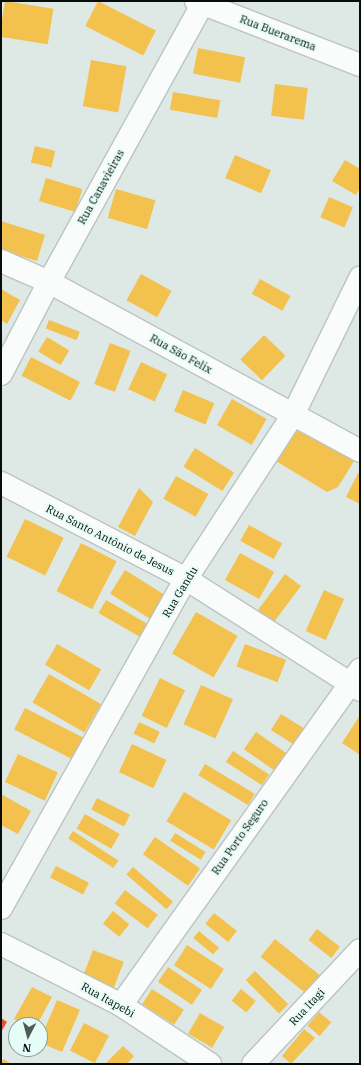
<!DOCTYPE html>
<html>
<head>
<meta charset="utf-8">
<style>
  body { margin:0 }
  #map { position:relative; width:361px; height:1065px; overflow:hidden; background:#dee9e6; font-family:"IBM Plex Serif",serif }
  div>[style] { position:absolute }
  .homes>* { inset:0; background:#f2c14e; transform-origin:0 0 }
  .shops>* { inset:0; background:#e4572e }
  .roads { filter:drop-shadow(1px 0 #bbc4c2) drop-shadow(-1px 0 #bbc4c2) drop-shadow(0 1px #bbc4c2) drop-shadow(0 -1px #bbc4c2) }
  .minor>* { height:22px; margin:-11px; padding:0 11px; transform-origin:11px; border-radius:11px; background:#fafcfb }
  span { translate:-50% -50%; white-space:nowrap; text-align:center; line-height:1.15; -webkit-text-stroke:4px #e6fcf7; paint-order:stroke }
  .street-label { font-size:11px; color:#060d0c }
  .frame { position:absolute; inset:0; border:2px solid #060d0c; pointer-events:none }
  .north { position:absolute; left:8px; top:1017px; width:40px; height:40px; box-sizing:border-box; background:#e6fcf7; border:1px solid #8c9c99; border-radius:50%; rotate:186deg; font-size:11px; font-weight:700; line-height:16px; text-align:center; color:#060d0c }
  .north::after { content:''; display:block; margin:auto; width:14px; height:18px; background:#525a58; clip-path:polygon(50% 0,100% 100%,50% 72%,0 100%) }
</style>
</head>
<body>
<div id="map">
  <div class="homes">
    <i style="left:5px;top:1px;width:49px;height:36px;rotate:9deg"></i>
    <i style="left:98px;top:1px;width:65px;height:28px;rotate:27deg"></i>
    <i style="left:198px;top:48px;width:48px;height:26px;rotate:11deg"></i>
    <i style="left:91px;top:60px;width:36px;height:47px;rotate:10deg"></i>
    <i style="left:275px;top:84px;width:33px;height:32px;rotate:7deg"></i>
    <i style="left:173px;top:92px;width:48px;height:18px;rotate:10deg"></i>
    <i style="left:35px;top:146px;width:21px;height:17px;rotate:14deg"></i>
    <i style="left:235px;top:155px;width:39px;height:25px;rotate:23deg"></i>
    <i style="clip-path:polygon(345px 160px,360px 169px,360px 188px,356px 195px,332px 181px)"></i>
    <i style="left:46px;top:178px;width:38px;height:24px;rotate:17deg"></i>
    <i style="left:116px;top:189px;width:41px;height:30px;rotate:16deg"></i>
    <i style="left:329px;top:197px;width:26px;height:22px;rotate:23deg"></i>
    <i style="clip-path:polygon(1px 221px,45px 235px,37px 261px,1px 250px)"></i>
    <i style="left:141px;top:274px;width:35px;height:30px;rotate:29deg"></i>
    <i style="left:260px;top:279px;width:35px;height:17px;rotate:29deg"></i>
    <i style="clip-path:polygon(1px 289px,20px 300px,7px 324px,1px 320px)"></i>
    <i style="left:49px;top:320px;width:33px;height:9px;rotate:21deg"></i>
    <i style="left:264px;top:335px;width:30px;height:34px;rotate:44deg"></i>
    <i style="left:47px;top:337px;width:26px;height:17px;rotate:31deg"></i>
    <i style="left:110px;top:343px;width:22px;height:44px;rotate:21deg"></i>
    <i style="left:31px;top:357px;width:55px;height:21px;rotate:27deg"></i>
    <i style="left:141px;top:362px;width:29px;height:30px;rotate:25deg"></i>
    <i style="left:183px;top:390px;width:34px;height:23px;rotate:23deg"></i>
    <i style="left:232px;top:399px;width:40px;height:30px;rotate:30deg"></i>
    <i style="clip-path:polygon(297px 426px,354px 461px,338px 487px,327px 492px,276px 461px)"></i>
    <i style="left:195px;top:448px;width:46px;height:22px;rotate:32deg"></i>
    <i style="clip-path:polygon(358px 473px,360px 474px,360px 504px,346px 497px)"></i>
    <i style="left:176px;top:476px;width:37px;height:26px;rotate:29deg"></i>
    <i style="clip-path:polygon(139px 488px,153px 502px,135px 536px,118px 527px)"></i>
    <i style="left:25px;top:519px;width:43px;height:42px;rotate:26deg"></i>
    <i style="left:249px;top:525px;width:38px;height:18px;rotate:29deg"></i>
    <i style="left:81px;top:543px;width:40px;height:54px;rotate:27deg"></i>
    <i style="left:240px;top:553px;width:39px;height:31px;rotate:29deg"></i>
    <i style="left:125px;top:570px;width:47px;height:28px;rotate:32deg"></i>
    <i style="left:285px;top:574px;width:20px;height:45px;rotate:37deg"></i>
    <i style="left:324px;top:590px;width:22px;height:45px;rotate:24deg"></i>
    <i style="left:106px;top:600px;width:54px;height:15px;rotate:30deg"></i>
    <i style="left:196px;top:612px;width:48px;height:48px;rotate:30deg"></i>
    <i style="left:57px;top:644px;width:51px;height:24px;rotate:30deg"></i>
    <i style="left:245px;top:644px;width:44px;height:24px;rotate:21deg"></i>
    <i style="left:49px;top:674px;width:60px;height:33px;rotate:30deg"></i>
    <i style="left:160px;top:678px;width:28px;height:42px;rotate:26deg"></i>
    <i style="left:201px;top:685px;width:35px;height:43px;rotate:24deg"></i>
    <i style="left:25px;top:708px;width:70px;height:24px;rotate:27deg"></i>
    <i style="left:281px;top:714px;width:28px;height:19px;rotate:32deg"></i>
    <i style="clip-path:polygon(360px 715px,360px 755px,342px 743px)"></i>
    <i style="left:139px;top:722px;width:23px;height:13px;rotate:25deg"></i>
    <i style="left:256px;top:732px;width:39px;height:21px;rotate:35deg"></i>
    <i style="left:132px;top:744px;width:38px;height:31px;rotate:25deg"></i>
    <i style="left:233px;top:751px;width:43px;height:13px;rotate:33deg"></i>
    <i style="left:18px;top:754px;width:44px;height:31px;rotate:25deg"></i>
    <i style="left:205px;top:764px;width:58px;height:13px;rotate:31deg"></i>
    <i style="left:184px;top:792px;width:55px;height:34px;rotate:31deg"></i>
    <i style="clip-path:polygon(1px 794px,31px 811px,18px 834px,1px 825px)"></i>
    <i style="left:97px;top:798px;width:37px;height:13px;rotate:27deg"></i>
    <i style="left:85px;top:814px;width:40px;height:17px;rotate:30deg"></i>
    <i style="left:73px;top:831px;width:54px;height:9px;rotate:33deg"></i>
    <i style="left:175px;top:833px;width:36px;height:9px;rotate:32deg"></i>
    <i style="left:155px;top:837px;width:55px;height:21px;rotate:35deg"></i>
    <i style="left:56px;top:866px;width:37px;height:13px;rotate:27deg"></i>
    <i style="left:133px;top:867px;width:53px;height:10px;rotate:41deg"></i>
    <i style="left:125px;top:890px;width:41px;height:17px;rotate:37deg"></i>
    <i style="left:113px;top:911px;width:21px;height:16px;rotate:39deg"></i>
    <i style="left:214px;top:913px;width:29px;height:14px;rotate:38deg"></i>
    <i style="left:317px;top:929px;width:29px;height:14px;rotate:38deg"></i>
    <i style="left:199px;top:931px;width:26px;height:9px;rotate:40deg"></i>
    <i style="left:275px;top:939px;width:58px;height:23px;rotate:39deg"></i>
    <i style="left:187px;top:945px;width:44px;height:24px;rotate:33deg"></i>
    <i style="left:93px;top:950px;width:33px;height:34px;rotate:21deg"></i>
    <i style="left:168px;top:967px;width:41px;height:18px;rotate:34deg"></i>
    <i style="left:255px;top:971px;width:47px;height:13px;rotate:45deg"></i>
    <i style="clip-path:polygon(32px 987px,52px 997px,37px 1025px,26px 1025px,14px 1019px)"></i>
    <i style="left:152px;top:989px;width:38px;height:18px;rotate:33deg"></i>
    <i style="left:241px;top:989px;width:19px;height:15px;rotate:39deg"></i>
    <i style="left:57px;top:1000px;width:25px;height:46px;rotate:23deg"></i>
    <i style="left:319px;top:1012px;width:16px;height:18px;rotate:40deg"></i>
    <i style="left:200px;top:1013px;width:28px;height:24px;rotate:30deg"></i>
    <i style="left:84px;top:1023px;width:28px;height:31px;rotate:27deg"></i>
    <i style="clip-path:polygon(304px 1029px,315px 1038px,291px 1064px,282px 1056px)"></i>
    <i style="clip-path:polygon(123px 1046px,134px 1056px,127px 1064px,105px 1064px)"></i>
    <i style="clip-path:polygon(3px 1059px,12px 1064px,1px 1064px)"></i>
  </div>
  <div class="shops">
    <i style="clip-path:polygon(1px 1018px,7px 1022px,1px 1032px)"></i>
  </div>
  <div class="roads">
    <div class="minor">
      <i style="left:196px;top:1px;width:176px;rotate:21.3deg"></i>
      <i style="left:1px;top:261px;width:52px;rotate:23.6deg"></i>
      <i style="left:49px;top:282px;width:354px;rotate:28.5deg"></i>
      <i style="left:1px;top:374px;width:104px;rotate:-62.4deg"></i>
      <i style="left:49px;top:282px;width:321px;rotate:-61.1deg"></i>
      <i style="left:1px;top:483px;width:208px;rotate:27.4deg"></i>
      <i style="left:186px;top:579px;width:206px;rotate:32.5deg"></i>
      <i style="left:1px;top:908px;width:377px;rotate:-60.7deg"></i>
      <i style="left:186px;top:579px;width:196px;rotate:-56.9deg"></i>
      <i style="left:293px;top:415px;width:153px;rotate:-63.9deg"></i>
      <i style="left:1px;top:944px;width:135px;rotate:26.9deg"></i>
      <i style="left:121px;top:1005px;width:107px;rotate:33.5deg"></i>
      <i style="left:121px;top:1005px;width:412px;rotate:-54.5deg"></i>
      <i style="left:253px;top:1064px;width:156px;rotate:-46.8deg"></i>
    </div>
  </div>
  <div class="street-label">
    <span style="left:278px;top:33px;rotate:21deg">Rua Buerarema</span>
    <span style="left:101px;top:187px;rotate:-61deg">Rua Canavieiras</span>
    <span style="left:181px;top:354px;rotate:29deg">Rua São Felix</span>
    <span style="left:110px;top:540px;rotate:27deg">Rua Santo Antônio de Jesus</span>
    <span style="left:180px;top:592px;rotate:-59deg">Rua Gandu</span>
    <span style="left:240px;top:837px;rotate:-55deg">Rua Porto Seguro</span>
    <span style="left:108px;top:1000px;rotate:29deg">Rua Itapebi</span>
    <span style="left:307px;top:1007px;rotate:-47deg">Rua Itagi</span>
  </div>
  <div class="frame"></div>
  <div class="north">N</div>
</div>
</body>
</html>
